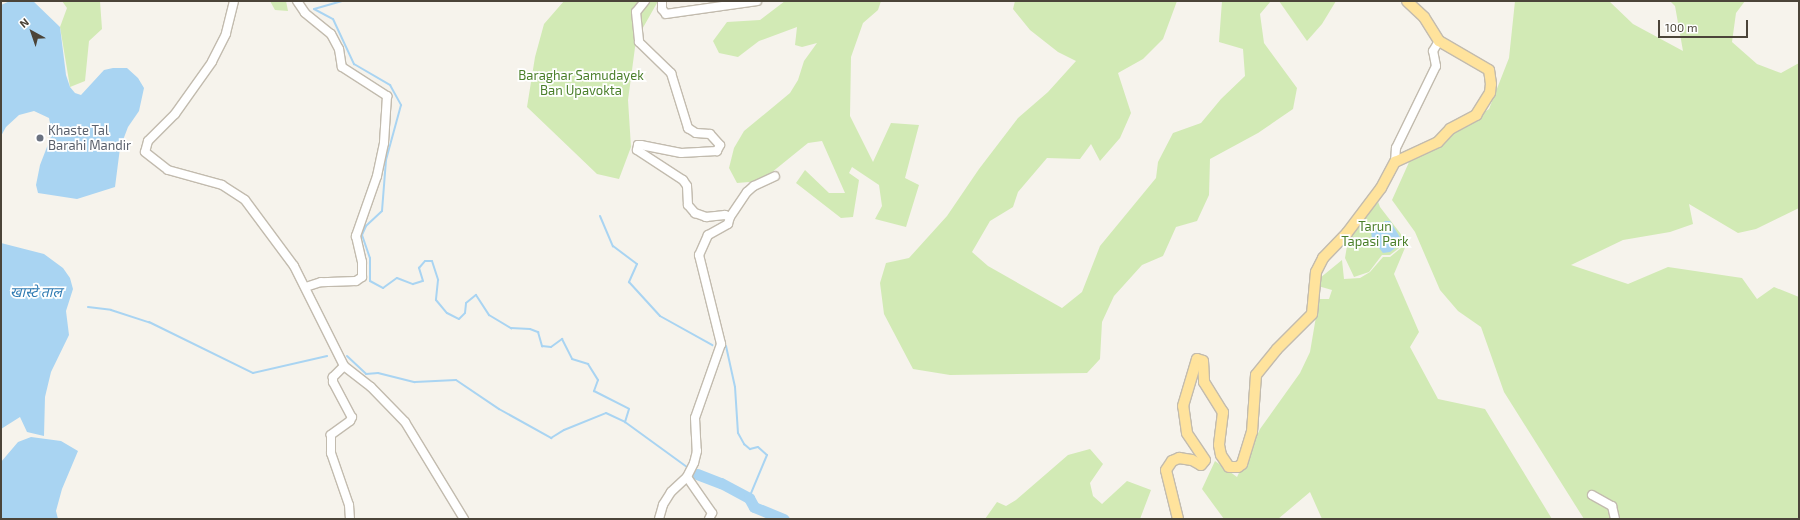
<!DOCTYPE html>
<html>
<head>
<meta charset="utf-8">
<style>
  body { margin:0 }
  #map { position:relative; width:1800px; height:520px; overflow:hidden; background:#f6f3ec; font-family:"Exo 2","Noto Sans Devanagari",sans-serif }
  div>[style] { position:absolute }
  .green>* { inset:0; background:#d2eab5 }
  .water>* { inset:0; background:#a9d4f2 }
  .stream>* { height:2px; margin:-1px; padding:0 1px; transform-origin:1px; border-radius:1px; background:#a9d4f2 }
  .river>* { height:11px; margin:-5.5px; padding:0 5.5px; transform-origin:5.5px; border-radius:5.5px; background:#a9d4f2 }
  .roads { filter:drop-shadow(1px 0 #c2bbae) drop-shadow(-1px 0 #c2bbae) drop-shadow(0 1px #c2bbae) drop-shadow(0 -1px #c2bbae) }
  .minor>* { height:8px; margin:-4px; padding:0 4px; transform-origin:4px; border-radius:4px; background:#fff }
  .major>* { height:10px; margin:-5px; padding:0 5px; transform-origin:5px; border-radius:5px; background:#ffe39c }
  .dots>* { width:11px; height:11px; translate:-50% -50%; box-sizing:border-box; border:2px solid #fff; border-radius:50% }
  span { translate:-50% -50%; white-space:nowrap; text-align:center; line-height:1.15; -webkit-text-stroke:3.5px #fff; paint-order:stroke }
  .park-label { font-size:13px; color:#4a7f2a }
  .worship-label { font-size:13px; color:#5b616d }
  .left { translate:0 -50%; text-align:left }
  .water-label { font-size:14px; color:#2e7ab2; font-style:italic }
  .frame { position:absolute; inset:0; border:2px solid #4b4439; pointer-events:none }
  .north { position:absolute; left:12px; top:12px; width:40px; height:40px; -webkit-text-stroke:3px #fff; paint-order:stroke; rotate:320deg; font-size:11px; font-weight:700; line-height:16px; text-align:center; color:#4b4439 }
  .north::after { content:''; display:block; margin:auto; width:14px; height:18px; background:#4b4439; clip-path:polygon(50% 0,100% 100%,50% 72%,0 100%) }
  .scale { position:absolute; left:1658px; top:20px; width:90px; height:18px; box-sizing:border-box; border:2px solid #4b4439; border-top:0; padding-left:5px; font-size:12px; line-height:14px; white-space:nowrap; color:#4b4439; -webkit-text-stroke:3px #fff; paint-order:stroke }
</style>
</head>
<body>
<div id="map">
  <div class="green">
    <i style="clip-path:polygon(62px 1px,100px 1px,102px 29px,89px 41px,85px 81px,70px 87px,60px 27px,67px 8px)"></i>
    <i style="clip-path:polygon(270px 1px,286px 1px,288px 11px,275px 10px)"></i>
    <i style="clip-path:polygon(564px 1px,663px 1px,657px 3px,636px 40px,628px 100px,631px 147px,619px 179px,597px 174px,527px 107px,535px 57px,544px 24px)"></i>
    <i style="clip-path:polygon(785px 1px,881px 1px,878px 10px,863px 23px,851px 57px,850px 116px,873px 162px,891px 123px,919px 125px,905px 178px,919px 185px,906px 227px,875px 219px,882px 206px,879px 185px,852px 167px,849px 173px,859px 180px,853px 217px,841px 218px,796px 183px,805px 170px,829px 193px,845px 193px,822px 141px,808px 143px,761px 181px,737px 183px,729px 168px,734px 148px,744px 131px,790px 93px,798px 80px,804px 61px,817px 43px,802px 47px,795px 45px,797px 27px,759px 41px,738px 57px,719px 53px,713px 41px,727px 22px,760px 20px)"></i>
    <i style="clip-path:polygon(1015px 1px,1177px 1px,1163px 39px,1143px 59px,1118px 73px,1131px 113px,1120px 138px,1100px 161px,1091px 144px,1080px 159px,1047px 158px,1018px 192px,1013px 207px,990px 221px,972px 252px,988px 266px,1062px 308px,1082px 292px,1100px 246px,1156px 178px,1158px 162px,1173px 133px,1201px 123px,1221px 99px,1245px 76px,1243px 49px,1219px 42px,1222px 1px,1271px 1px,1260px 14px,1264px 43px,1297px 88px,1293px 109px,1258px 133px,1210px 159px,1209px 195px,1197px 221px,1176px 227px,1163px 256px,1142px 265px,1114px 296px,1102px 322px,1100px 359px,1087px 373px,950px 375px,913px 369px,884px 314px,880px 283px,886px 263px,909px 258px,947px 216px,979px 169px,1018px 118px,1048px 92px,1076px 61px,1058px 52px,1030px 30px,1013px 9px)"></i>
    <i style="clip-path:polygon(1279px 1px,1336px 1px,1322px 24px,1307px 41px)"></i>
    <i style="clip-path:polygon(1515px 1px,1609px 1px,1633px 24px,1683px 51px,1675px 6px,1670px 1px,1745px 1px,1736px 13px,1732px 42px,1757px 64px,1781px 73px,1799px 63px,1799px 208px,1756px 229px,1738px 233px,1689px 204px,1693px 224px,1670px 232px,1623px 240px,1571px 265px,1628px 284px,1668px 267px,1742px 278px,1757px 299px,1774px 287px,1799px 297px,1799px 519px,1584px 519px,1504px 392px,1481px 327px,1458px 311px,1440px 290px,1415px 232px,1392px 200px,1410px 160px,1489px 109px,1509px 58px)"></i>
    <i style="clip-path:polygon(1376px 196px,1380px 207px,1407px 242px,1390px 255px,1382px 255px,1369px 272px,1354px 277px,1345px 258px,1349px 234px)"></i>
    <i style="clip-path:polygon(1407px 243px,1394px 274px,1419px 332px,1410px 347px,1438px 399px,1485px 409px,1552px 519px,1322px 519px,1310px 492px,1278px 519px,1224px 519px,1202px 489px,1215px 461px,1237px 477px,1260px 429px,1300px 373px,1310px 352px,1319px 299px,1329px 299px,1332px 290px,1318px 286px,1320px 278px,1342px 260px,1344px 279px,1360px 278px,1370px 272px,1383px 257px,1390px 257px)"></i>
    <i style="clip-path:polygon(1090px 449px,1103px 464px,1090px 483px,1093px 496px,1102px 504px,1127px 481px,1151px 490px,1140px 519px,985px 519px,997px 502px,1006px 506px,1016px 500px,1068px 455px)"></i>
  </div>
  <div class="water">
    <i style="clip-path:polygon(10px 1px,33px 1px,60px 27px,66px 75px,70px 87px,75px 93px,81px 95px,104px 70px,113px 68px,127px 68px,138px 78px,144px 88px,139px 111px,128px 127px,120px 148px,115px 187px,77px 199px,38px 193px,36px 185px,40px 165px,52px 134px,49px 118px,34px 111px,19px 115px,6px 127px,1px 136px,1px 5px)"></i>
    <i style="clip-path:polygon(1385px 221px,1390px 221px,1403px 242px,1390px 252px,1383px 253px,1372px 239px,1371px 231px)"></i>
    <i style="clip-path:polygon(1px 243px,44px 254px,63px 268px,70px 278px,73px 289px,66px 311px,69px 335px,51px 372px,45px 397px,44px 436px,27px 432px,20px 417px,1px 429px)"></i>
    <i style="clip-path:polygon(31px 437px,61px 441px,78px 451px,62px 489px,56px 511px,58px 519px,1px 519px,1px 462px,18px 442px)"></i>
  </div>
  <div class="stream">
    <i style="left:342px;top:1px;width:29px;rotate:164deg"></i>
    <i style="left:314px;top:9px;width:21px;rotate:28deg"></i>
    <i style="left:333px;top:19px;width:50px;rotate:65deg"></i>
    <i style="left:354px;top:64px;width:42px;rotate:30.3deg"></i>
    <i style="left:390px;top:85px;width:23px;rotate:61deg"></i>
    <i style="left:401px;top:105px;width:57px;rotate:105.3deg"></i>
    <i style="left:386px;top:160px;width:51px;rotate:94.5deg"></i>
    <i style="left:382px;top:211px;width:22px;rotate:137deg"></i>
    <i style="left:366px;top:226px;width:10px;rotate:114deg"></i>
    <i style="left:362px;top:235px;width:24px;rotate:71deg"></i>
    <i style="left:370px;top:258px;width:23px;rotate:90deg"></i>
    <i style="left:370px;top:281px;width:15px;rotate:28deg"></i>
    <i style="left:383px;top:288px;width:17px;rotate:-36deg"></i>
    <i style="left:397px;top:278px;width:17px;rotate:21deg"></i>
    <i style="left:413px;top:284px;width:10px;rotate:-17deg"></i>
    <i style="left:423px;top:281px;width:14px;rotate:-107deg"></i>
    <i style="left:419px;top:268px;width:9px;rotate:-49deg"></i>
    <i style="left:425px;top:261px;width:7px"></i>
    <i style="left:432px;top:261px;width:20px;rotate:72deg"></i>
    <i style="left:438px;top:280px;width:20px;rotate:96deg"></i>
    <i style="left:436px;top:300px;width:17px;rotate:50deg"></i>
    <i style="left:447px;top:313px;width:13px;rotate:27deg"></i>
    <i style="left:459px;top:319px;width:8px;rotate:-45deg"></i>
    <i style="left:465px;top:313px;width:10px;rotate:-84deg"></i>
    <i style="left:466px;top:303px;width:13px;rotate:-39deg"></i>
    <i style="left:476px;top:295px;width:24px;rotate:57deg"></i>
    <i style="left:489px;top:315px;width:26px;rotate:31deg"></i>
    <i style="left:511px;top:328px;width:19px;rotate:3deg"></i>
    <i style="left:530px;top:329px;width:9px;rotate:21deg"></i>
    <i style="left:538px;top:332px;width:15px;rotate:74deg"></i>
    <i style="left:542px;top:346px;width:9px;rotate:6deg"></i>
    <i style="left:551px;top:347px;width:14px;rotate:-36deg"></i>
    <i style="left:562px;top:339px;width:22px;rotate:63deg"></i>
    <i style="left:572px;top:359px;width:17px;rotate:17deg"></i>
    <i style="left:588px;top:364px;width:19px;rotate:58deg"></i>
    <i style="left:598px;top:380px;width:12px;rotate:110deg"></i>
    <i style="left:594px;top:391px;width:39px;rotate:27deg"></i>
    <i style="left:629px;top:409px;width:14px;rotate:107deg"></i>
    <i style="left:625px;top:422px;width:77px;rotate:36deg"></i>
    <i style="left:600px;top:216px;width:33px;rotate:67deg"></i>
    <i style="left:613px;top:246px;width:30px;rotate:37deg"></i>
    <i style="left:637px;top:264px;width:20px;rotate:114deg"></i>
    <i style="left:629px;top:282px;width:46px;rotate:47.6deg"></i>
    <i style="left:660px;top:316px;width:60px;rotate:29.1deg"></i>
    <i style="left:88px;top:307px;width:23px;rotate:7deg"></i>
    <i style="left:111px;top:310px;width:40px;rotate:18deg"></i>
    <i style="left:149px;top:322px;width:116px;rotate:26.1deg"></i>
    <i style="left:253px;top:373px;width:76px;rotate:-12.9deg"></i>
    <i style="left:726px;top:346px;width:42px;rotate:77.6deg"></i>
    <i style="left:735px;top:387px;width:46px;rotate:86.3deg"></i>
    <i style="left:738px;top:433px;width:13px;rotate:61deg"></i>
    <i style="left:744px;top:444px;width:8px;rotate:40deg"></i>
    <i style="left:750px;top:449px;width:8px;rotate:-14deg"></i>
    <i style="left:758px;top:447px;width:12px;rotate:42deg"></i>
    <i style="left:767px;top:455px;width:47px;rotate:112.7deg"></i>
    <i style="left:347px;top:356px;width:26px;rotate:43deg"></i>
    <i style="left:366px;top:374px;width:12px;rotate:-5deg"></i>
    <i style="left:378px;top:373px;width:38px;rotate:14deg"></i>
    <i style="left:415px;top:382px;width:41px;rotate:-2.8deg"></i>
    <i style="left:456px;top:380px;width:52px;rotate:34deg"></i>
    <i style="left:499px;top:409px;width:60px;rotate:29.1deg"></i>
    <i style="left:551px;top:438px;width:15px;rotate:-32deg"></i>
    <i style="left:564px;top:430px;width:45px;rotate:-22deg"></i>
    <i style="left:606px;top:413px;width:21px;rotate:25deg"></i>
  </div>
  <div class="river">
    <i style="left:697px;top:474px;width:26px;rotate:21deg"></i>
    <i style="left:721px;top:483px;width:32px;rotate:28deg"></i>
    <i style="left:749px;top:498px;width:10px;rotate:61deg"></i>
    <i style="left:754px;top:507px;width:32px;rotate:22deg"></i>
  </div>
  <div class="roads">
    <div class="minor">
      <i style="left:234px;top:1px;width:34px;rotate:104deg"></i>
      <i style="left:226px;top:34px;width:31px;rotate:117deg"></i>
      <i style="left:212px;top:62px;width:64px;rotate:125.4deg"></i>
      <i style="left:175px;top:114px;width:38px;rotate:135deg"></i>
      <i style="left:148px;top:141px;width:11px;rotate:105deg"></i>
      <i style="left:145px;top:152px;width:29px;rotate:38deg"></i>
      <i style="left:168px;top:170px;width:56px;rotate:15.5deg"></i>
      <i style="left:222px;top:185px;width:27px;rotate:33deg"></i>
      <i style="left:245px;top:200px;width:82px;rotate:53.4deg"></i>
      <i style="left:294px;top:266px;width:112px;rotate:63.4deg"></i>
      <i style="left:344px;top:366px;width:34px;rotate:38deg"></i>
      <i style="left:371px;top:387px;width:49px;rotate:45.8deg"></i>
      <i style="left:405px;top:422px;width:114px;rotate:58.7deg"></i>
      <i style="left:297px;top:1px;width:14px;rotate:56deg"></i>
      <i style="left:305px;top:13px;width:33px;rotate:39deg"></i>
      <i style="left:331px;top:34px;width:17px;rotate:62deg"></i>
      <i style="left:339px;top:49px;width:18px;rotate:81deg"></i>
      <i style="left:342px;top:67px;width:54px;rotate:32.8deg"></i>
      <i style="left:387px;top:96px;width:47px;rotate:93.7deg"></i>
      <i style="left:384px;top:143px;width:34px;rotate:102deg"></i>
      <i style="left:377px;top:176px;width:64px;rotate:109.3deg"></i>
      <i style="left:356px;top:236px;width:27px;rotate:77deg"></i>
      <i style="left:362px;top:262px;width:15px;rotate:90deg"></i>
      <i style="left:362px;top:277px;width:7px;rotate:146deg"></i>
      <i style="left:356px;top:281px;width:35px;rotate:178deg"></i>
      <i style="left:321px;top:282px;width:16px;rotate:162deg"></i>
      <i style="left:645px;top:1px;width:14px;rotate:129deg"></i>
      <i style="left:636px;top:12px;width:30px;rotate:84deg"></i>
      <i style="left:639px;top:42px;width:45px;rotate:44.1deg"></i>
      <i style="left:671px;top:73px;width:58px;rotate:72.8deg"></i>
      <i style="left:688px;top:128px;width:9px;rotate:32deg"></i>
      <i style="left:696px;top:133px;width:14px;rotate:4deg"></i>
      <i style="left:710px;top:134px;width:15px;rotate:48deg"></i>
      <i style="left:720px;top:145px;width:7px;rotate:117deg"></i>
      <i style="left:717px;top:151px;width:36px;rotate:177deg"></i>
      <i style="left:681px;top:153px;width:41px;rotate:-168.7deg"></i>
      <i style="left:641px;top:145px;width:3px;rotate:180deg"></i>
      <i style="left:638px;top:145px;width:5px;rotate:101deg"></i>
      <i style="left:637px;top:150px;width:55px;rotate:33.1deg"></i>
      <i style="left:683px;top:180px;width:7px;rotate:56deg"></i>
      <i style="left:687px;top:186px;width:19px;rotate:87deg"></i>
      <i style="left:688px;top:205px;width:11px;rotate:49deg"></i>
      <i style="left:695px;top:213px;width:12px;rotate:20deg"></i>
      <i style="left:706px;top:217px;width:19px;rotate:-6deg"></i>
      <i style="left:725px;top:215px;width:5px;rotate:22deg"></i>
      <i style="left:730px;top:217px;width:7px;rotate:106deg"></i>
      <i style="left:728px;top:224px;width:23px;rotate:151deg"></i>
      <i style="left:708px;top:235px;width:22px;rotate:114deg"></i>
      <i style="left:699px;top:255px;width:92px;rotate:76.1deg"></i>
      <i style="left:721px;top:344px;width:78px;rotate:109.4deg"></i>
      <i style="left:695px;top:418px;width:33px;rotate:87deg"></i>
      <i style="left:697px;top:451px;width:12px;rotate:104deg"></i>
      <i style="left:694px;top:463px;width:16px;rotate:117deg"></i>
      <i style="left:687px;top:477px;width:22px;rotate:137deg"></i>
      <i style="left:671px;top:492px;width:15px;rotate:122deg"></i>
      <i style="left:663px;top:505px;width:15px;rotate:106deg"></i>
      <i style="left:662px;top:1px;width:8px;rotate:90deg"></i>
      <i style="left:662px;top:9px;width:6px;rotate:51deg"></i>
      <i style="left:666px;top:14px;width:92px;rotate:-8.1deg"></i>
      <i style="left:1395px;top:162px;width:14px;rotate:-86deg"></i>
      <i style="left:1396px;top:148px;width:91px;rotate:-64deg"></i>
      <i style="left:1436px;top:66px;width:15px;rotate:-101deg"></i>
      <i style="left:1433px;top:51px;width:12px;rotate:-59deg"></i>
      <i style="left:730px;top:217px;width:30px;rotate:-56deg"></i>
      <i style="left:747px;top:192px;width:9px;rotate:-41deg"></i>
      <i style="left:754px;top:186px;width:23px;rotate:-25deg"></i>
      <i style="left:344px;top:366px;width:16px;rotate:135deg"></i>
      <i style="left:333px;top:377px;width:5px;rotate:90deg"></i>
      <i style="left:333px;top:382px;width:40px;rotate:62deg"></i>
      <i style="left:352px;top:417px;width:4px;rotate:117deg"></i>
      <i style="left:350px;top:421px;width:24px;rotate:144deg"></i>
      <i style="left:331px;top:435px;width:18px;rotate:90deg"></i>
      <i style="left:331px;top:453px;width:55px;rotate:70.9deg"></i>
      <i style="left:349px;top:505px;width:14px;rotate:86deg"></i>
      <i style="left:687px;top:477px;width:44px;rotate:55.2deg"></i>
      <i style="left:712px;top:513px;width:7px;rotate:117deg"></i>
      <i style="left:1592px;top:495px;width:23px;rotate:29deg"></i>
      <i style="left:1612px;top:506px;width:13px;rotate:77deg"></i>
    </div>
    <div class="major">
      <i style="left:1178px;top:519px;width:50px;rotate:-103.8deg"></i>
      <i style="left:1166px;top:470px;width:11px;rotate:-56deg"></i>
      <i style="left:1172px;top:461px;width:8px;rotate:-23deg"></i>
      <i style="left:1179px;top:458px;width:13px;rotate:9deg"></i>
      <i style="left:1192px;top:460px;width:10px;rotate:29deg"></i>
      <i style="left:1201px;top:465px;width:6px;rotate:-51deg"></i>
      <i style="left:1205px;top:460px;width:32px;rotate:-124deg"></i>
      <i style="left:1187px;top:433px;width:27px;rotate:-98deg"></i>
      <i style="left:1183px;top:406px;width:49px;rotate:-73.4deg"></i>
      <i style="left:1197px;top:359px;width:6px;rotate:18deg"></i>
      <i style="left:1203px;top:361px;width:21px;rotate:87deg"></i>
      <i style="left:1204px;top:382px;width:36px;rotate:58deg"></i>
      <i style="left:1223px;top:412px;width:33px;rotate:97deg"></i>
      <i style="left:1219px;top:445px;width:10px;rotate:79deg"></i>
      <i style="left:1221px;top:455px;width:14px;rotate:56deg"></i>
      <i style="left:1229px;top:467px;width:9px"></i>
      <i style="left:1238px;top:467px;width:5px;rotate:-37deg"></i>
      <i style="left:1242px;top:464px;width:34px;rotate:-73deg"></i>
      <i style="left:1252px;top:432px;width:57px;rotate:-86deg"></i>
      <i style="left:1256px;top:375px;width:33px;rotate:-51deg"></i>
      <i style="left:1277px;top:349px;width:49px;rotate:-45deg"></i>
      <i style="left:1312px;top:314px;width:42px;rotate:-84.6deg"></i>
      <i style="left:1316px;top:272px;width:16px;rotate:-63deg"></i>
      <i style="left:1323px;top:258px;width:35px;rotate:-46deg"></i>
      <i style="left:1347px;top:233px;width:56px;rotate:-52.9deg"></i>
      <i style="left:1381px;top:188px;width:30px;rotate:-62deg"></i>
      <i style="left:1395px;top:162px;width:47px;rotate:-24.9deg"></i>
      <i style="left:1438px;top:142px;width:18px;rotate:-47deg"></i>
      <i style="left:1450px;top:129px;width:30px;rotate:-28deg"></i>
      <i style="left:1476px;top:115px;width:26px;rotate:-58deg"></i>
      <i style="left:1490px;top:93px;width:9px;rotate:-84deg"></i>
      <i style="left:1491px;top:84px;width:14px;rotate:-98deg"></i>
      <i style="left:1489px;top:70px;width:58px;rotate:-149.9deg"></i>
      <i style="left:1439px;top:41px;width:28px;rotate:-122deg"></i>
      <i style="left:1424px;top:17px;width:23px;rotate:-137deg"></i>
    </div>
  </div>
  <div class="dots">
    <i style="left:40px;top:138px;background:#6b7280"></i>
  </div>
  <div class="park-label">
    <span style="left:581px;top:83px">Baraghar Samudayek<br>Ban Upavokta</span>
    <span style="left:1375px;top:234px">Tarun<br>Tapasi Park</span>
  </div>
  <div class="worship-label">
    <span class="left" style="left:48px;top:138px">Khaste Tal<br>Barahi Mandir</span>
  </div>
  <div class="water-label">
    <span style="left:36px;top:292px">खास्टे ताल</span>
  </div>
  <div class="frame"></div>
  <div class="north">N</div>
  <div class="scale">100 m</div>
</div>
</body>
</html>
